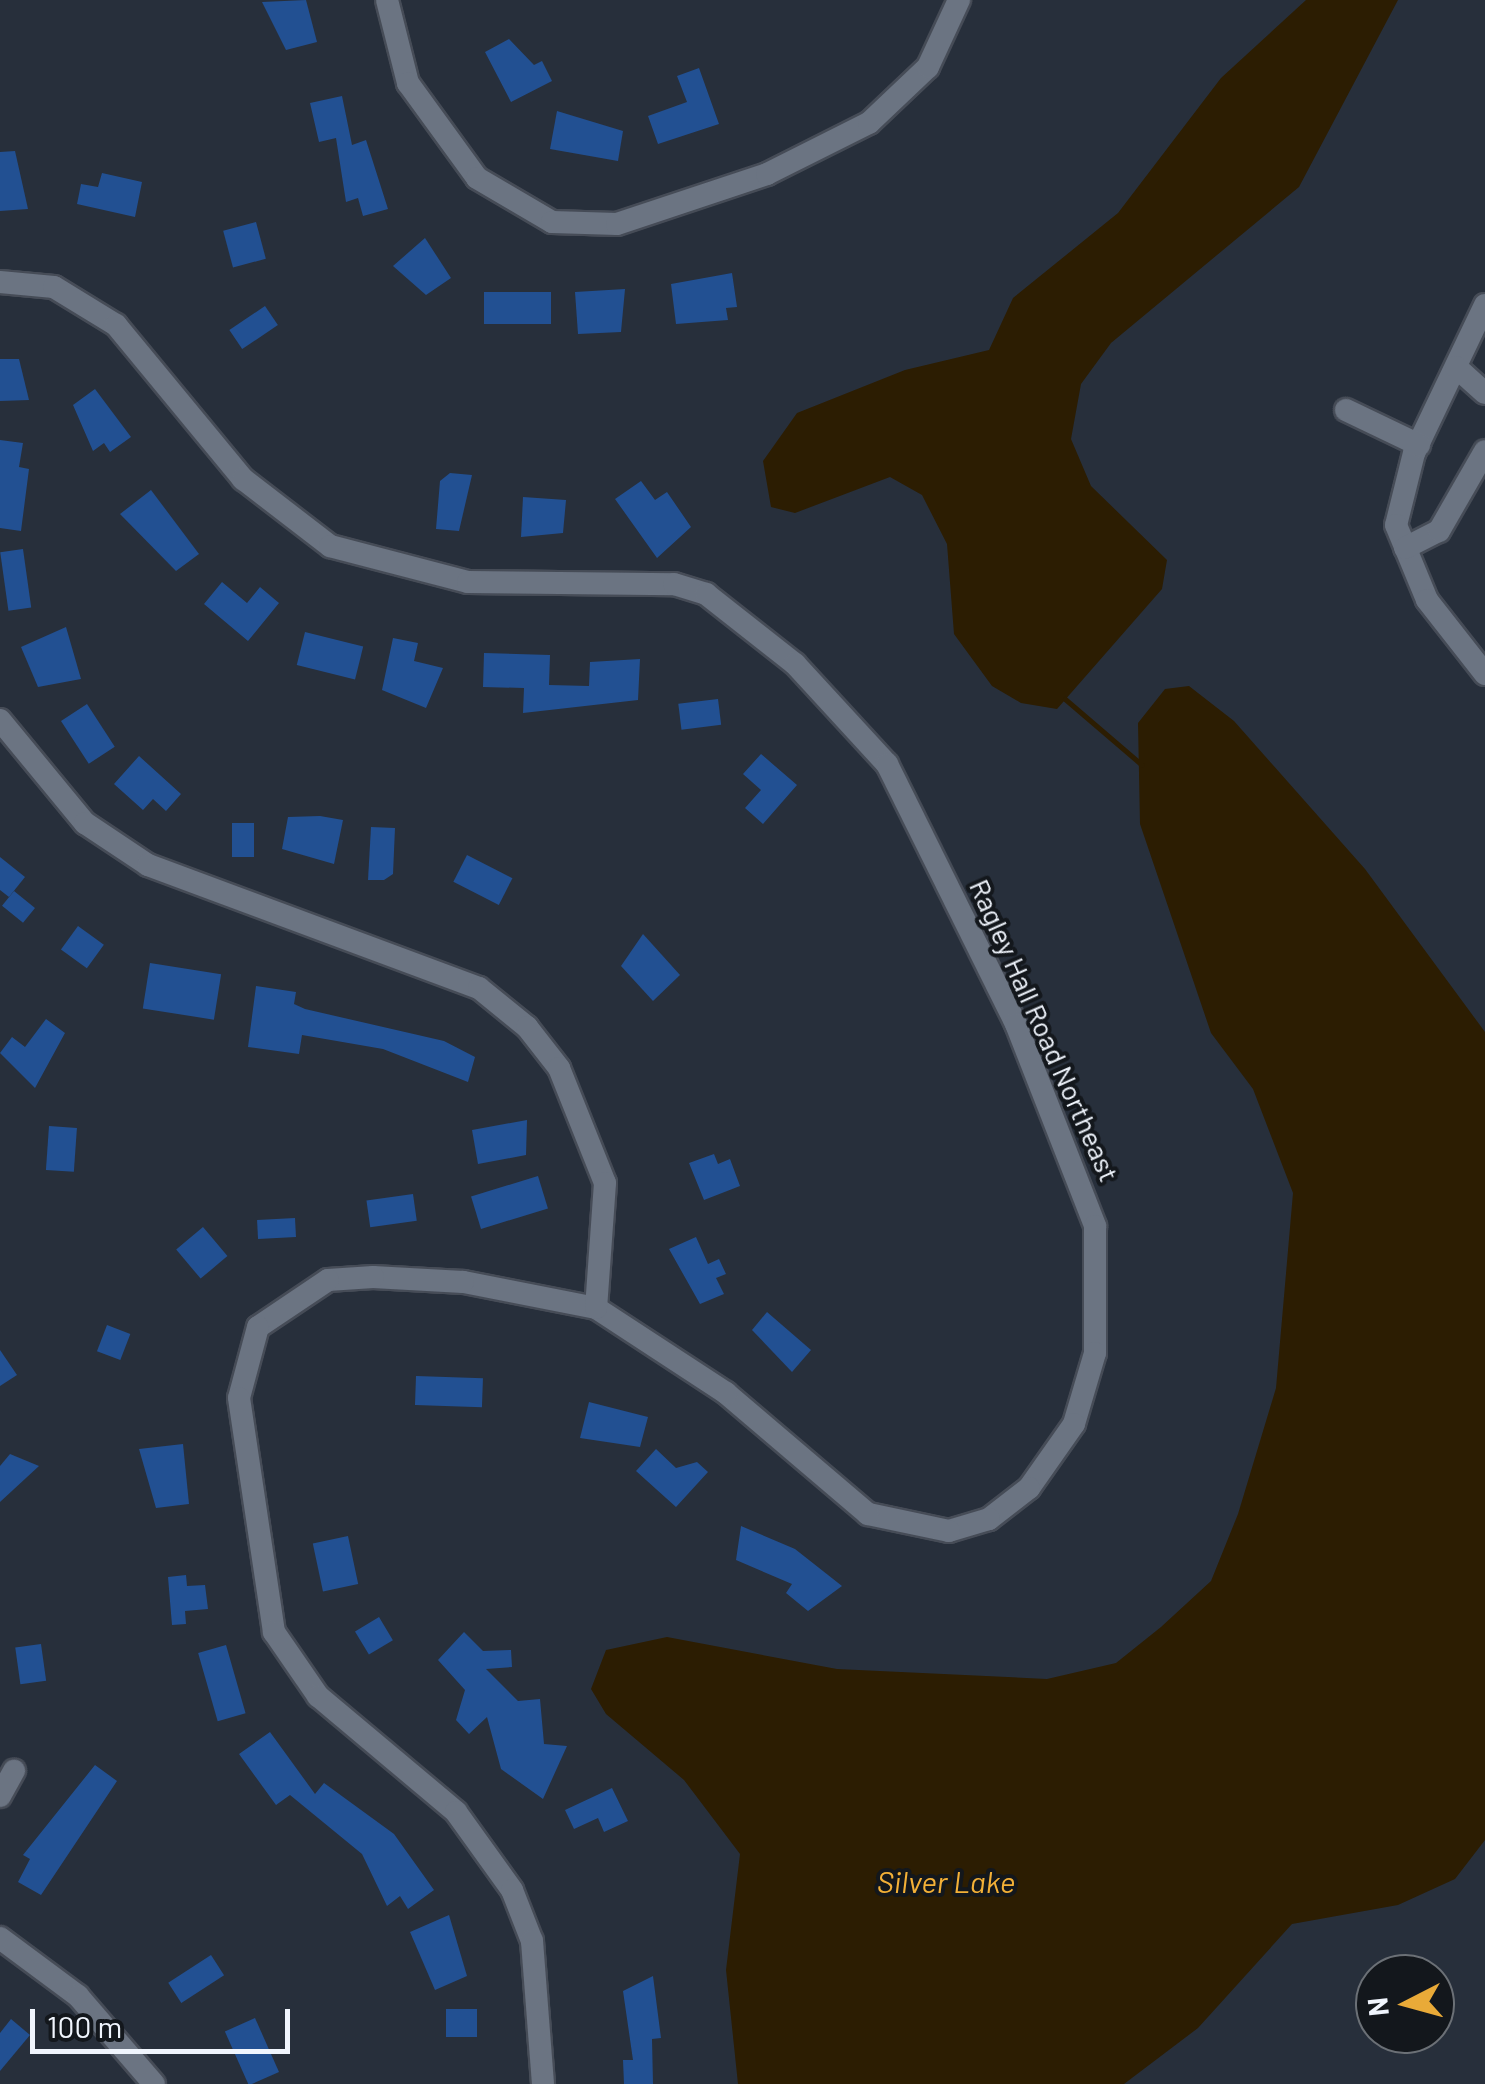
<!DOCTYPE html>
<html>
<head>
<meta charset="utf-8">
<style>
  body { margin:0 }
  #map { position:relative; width:1485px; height:2084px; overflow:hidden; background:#272f3b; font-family:Barlow,sans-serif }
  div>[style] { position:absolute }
  .water>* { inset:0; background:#2c1d02 }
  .stream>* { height:5px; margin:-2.5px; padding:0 2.5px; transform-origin:2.5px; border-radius:2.5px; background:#2c1d02 }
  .building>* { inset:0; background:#225092; transform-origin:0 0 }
  .roads { filter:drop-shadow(2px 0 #464c57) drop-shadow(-2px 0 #464c57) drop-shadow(0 2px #464c57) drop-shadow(0 -2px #464c57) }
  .minor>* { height:22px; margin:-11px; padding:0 11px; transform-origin:11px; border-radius:11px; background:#6b7482 }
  span { translate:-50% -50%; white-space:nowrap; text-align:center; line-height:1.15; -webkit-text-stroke:8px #13171c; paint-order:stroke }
  .street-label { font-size:28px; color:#f0f5fd }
  .water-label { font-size:30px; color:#f3b037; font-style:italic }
  .north { position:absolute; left:1355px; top:1954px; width:100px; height:100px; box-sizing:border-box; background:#13171c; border:2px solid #6b7076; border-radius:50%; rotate:264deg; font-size:28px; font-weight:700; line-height:40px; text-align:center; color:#f0f5fd }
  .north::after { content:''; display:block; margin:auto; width:35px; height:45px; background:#e9aa38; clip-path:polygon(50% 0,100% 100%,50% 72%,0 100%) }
  .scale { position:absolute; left:30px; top:2009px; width:260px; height:45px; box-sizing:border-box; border:5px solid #f0f5fd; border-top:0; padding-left:12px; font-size:30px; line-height:35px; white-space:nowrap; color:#f0f5fd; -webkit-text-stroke:8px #13171c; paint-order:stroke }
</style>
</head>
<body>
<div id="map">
  <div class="water">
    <i style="clip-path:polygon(1306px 0,1398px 0,1299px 187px,1111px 343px,1081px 384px,1071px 439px,1091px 486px,1167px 560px,1162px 589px,1057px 709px,1021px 703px,992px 686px,954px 634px,947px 544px,922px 495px,890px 477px,795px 513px,771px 507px,763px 461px,797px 413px,905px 370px,989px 350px,1013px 298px,1118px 213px,1221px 78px)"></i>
    <i style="clip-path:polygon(1189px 686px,1234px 721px,1365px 869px,1485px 1032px,1485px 1840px,1455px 1879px,1398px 1905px,1292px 1924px,1198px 2028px,1124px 2084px,738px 2084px,726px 1970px,740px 1854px,684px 1780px,606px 1714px,591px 1689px,606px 1650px,667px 1637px,837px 1669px,1047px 1679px,1116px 1663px,1161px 1627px,1211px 1581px,1238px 1514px,1276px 1388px,1293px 1193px,1253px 1089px,1211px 1033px,1140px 824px,1138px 723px,1165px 689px)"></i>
  </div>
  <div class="stream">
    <i style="left:1065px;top:699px;width:101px;rotate:40.6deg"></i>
  </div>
  <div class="building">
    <i style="clip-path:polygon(306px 0,317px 42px,286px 50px,262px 2px)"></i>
    <i style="clip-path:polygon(509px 39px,534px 65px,542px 61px,552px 81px,511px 102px,485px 52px)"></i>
    <i style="clip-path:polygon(699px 68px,719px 124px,658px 144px,648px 116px,687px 102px,677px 76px)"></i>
    <i style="clip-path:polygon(342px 96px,352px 145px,366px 140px,388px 209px,363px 216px,358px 198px,346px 202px,336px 138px,319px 142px,310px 103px)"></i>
    <i style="clip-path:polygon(557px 111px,623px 131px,618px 161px,550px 149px)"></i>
    <i style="clip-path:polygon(15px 151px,28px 209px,0 211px,0 152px)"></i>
    <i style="clip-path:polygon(102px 173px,142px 182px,135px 217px,77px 204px,81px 184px,98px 187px)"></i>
    <i style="left:256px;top:222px;width:38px;height:34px;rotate:75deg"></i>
    <i style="clip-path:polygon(425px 238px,451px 278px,426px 295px,393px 266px)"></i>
    <i style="clip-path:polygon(732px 273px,737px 307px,726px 308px,728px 320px,676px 324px,671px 284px)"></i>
    <i style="clip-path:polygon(625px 289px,621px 332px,578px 334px,575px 292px)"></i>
    <i style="left:484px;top:292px;width:67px;height:32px"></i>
    <i style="left:265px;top:306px;width:23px;height:43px;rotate:56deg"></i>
    <i style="clip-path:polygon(0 359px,19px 359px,29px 400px,0 401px)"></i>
    <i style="clip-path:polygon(95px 389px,131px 437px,110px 452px,104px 443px,93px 451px,73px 405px)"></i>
    <i style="clip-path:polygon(0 440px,23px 443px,19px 467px,29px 469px,21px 531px,0 528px)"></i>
    <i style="clip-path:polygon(450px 473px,472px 475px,459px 531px,436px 529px,440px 481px)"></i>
    <i style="clip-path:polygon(641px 481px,655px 500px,667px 492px,691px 527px,657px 558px,615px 499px)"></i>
    <i style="clip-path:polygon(151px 490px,199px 554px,176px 571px,120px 514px)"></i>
    <i style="clip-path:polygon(523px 497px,566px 500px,563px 533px,521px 537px)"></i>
    <i style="left:23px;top:549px;width:59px;height:23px;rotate:82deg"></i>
    <i style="clip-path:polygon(222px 582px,247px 603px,260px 587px,279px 603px,248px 641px,204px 604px)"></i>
    <i style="clip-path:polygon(66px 627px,81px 679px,38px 687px,21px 647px)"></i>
    <i style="left:305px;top:632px;width:60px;height:34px;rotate:14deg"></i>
    <i style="clip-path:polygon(393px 638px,418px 643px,414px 661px,443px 668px,426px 708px,382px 690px)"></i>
    <i style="clip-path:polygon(484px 653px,550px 655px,549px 685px,589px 686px,590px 662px,640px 659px,638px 700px,523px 713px,524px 688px,483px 687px)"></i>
    <i style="left:718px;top:699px;width:26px;height:40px;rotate:83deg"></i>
    <i style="left:87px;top:704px;width:51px;height:31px;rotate:57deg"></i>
    <i style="clip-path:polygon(761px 754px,797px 785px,763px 824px,745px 808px,761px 790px,743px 774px)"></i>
    <i style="clip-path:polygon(139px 756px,181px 794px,166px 811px,153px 799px,143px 810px,114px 784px)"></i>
    <i style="clip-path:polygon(320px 816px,343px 820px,334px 864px,282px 849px,288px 817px)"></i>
    <i style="left:232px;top:823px;width:22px;height:34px"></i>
    <i style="clip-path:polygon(371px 827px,395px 828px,393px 874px,384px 880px,368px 880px)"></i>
    <i style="left:467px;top:855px;width:51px;height:30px;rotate:27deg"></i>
    <i style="clip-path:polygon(0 857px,25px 877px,9px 897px,0 890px)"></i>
    <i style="left:14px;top:891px;width:27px;height:19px;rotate:39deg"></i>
    <i style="left:78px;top:926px;width:32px;height:29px;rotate:36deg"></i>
    <i style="clip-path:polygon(643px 934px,680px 975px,653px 1001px,621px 966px)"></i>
    <i style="left:150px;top:963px;width:72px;height:46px;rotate:9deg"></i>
    <i style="clip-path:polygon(256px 986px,296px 992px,294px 1004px,305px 1009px,444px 1041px,475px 1057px,468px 1082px,383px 1049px,302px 1035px,299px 1054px,248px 1047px)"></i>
    <i style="clip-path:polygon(46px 1019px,65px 1033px,35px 1088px,0 1053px,12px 1037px,25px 1047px)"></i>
    <i style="clip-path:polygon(527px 1120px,526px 1155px,478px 1164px,472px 1130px)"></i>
    <i style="left:49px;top:1126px;width:28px;height:44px;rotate:4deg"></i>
    <i style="clip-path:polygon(714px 1154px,718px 1164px,730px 1159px,740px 1186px,704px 1200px,689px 1163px)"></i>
    <i style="left:538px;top:1176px;width:34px;height:70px;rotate:73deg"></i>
    <i style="left:413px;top:1194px;width:27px;height:47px;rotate:82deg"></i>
    <i style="left:295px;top:1218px;width:19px;height:38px;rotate:87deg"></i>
    <i style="left:203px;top:1227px;width:38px;height:35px;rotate:50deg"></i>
    <i style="clip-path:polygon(696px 1237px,708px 1264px,719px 1259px,726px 1274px,716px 1278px,724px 1294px,700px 1304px,669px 1249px)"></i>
    <i style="clip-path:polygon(767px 1312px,811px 1350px,792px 1372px,752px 1330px)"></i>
    <i style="left:107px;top:1325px;width:25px;height:28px;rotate:21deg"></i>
    <i style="clip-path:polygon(0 1350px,17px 1375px,0 1386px)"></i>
    <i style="left:416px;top:1376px;width:67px;height:29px;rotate:2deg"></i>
    <i style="clip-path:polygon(589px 1402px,648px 1417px,640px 1447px,580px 1438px)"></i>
    <i style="clip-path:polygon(183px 1444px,189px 1504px,156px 1508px,139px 1449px)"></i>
    <i style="clip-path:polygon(656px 1449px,676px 1468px,697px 1462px,708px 1472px,676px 1507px,636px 1471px)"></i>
    <i style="clip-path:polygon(10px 1454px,39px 1466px,0 1502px,0 1466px)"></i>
    <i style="clip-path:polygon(741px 1526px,795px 1549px,842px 1586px,808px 1611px,786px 1593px,792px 1584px,736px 1560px)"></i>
    <i style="left:348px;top:1536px;width:49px;height:36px;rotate:78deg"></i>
    <i style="clip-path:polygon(186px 1575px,187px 1586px,205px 1585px,208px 1609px,185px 1611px,186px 1624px,172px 1625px,168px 1577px)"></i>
    <i style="left:379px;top:1617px;width:27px;height:28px;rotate:59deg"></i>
    <i style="clip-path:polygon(464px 1632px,483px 1651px,511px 1650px,512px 1667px,486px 1669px,518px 1701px,540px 1699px,544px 1744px,567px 1746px,543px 1799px,501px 1769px,487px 1717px,469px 1734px,456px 1720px,465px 1690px,438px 1660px)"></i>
    <i style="left:41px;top:1644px;width:37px;height:26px;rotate:82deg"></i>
    <i style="left:226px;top:1645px;width:71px;height:29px;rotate:74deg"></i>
    <i style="clip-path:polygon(270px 1732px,315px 1794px,324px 1783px,394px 1834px,434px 1890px,408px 1909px,400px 1896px,387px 1906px,362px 1854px,290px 1795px,276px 1805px,239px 1754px)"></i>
    <i style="clip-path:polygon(95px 1765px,117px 1781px,41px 1895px,18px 1882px,30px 1859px,23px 1855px)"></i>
    <i style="clip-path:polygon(612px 1788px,628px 1821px,604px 1832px,598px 1818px,574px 1829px,565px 1810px)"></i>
    <i style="clip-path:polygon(449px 1915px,467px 1976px,435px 1990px,410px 1932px)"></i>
    <i style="left:211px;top:1955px;width:24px;height:51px;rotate:57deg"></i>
    <i style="clip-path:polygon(653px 1976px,661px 2038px,652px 2039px,653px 2084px,624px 2084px,623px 2060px,633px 2060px,623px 1991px)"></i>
    <i style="left:446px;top:2009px;width:31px;height:28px"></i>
    <i style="left:255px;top:2018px;width:59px;height:33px;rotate:66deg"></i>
    <i style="clip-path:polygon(11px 2019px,30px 2035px,0 2071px,0 2033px)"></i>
  </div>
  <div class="roads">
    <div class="minor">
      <i style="left:387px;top:0;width:86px;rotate:75.8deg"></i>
      <i style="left:408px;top:83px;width:117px;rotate:54deg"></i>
      <i style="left:477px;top:178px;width:87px;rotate:30.4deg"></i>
      <i style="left:552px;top:222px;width:65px;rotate:1.8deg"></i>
      <i style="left:617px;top:224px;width:158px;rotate:-18.4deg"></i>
      <i style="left:767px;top:174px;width:114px;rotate:-26.6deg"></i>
      <i style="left:869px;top:123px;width:81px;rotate:-43.5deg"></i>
      <i style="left:928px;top:67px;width:74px;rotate:-65.2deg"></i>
      <i style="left:0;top:282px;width:54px;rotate:5.3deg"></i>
      <i style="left:54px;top:287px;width:73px;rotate:31.5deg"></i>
      <i style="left:116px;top:325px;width:200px;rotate:50.5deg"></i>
      <i style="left:243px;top:479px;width:110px;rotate:37.6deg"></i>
      <i style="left:330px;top:546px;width:143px;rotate:14.6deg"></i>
      <i style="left:468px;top:582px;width:206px;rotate:0.6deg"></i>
      <i style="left:674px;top:584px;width:34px;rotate:17deg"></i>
      <i style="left:706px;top:594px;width:113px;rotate:38.2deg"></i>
      <i style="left:795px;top:664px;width:136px;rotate:47.4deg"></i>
      <i style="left:887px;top:764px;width:290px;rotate:63.6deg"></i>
      <i style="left:1016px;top:1024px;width:217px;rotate:68.6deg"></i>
      <i style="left:1095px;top:1226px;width:127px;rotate:90deg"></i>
      <i style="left:1095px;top:1353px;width:74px;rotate:106.5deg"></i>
      <i style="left:1074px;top:1424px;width:78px;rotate:125.1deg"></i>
      <i style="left:1029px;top:1488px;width:51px;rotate:142.2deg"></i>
      <i style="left:989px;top:1519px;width:42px;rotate:163.3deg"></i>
      <i style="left:949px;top:1531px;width:83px;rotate:-168.1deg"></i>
      <i style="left:868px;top:1514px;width:187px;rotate:-139.6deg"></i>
      <i style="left:726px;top:1393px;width:155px;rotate:-146.8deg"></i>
      <i style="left:596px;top:1308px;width:136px;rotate:-168.9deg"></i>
      <i style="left:463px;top:1282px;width:90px;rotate:-176.8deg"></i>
      <i style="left:373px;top:1277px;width:45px;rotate:176.2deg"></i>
      <i style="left:328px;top:1280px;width:84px;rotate:146.1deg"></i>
      <i style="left:258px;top:1327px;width:73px;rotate:105deg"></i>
      <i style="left:239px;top:1398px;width:237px;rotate:81.5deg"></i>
      <i style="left:274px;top:1632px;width:78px;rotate:55.5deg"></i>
      <i style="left:318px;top:1696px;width:180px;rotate:40deg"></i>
      <i style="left:456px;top:1812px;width:96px;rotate:54.3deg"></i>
      <i style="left:512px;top:1890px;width:55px;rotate:68.6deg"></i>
      <i style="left:532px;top:1941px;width:143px;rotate:85.6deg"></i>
      <i style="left:1485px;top:305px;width:164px;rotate:115.6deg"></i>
      <i style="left:1414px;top:453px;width:74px;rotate:104deg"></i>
      <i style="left:1396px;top:525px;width:81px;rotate:67.5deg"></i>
      <i style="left:1427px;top:600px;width:94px;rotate:51.9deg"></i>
      <i style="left:1456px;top:367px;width:39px;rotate:42deg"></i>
      <i style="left:1346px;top:410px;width:81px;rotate:25.6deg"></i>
      <i style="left:1405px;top:548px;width:38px;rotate:-27deg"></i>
      <i style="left:1439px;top:531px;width:92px;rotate:-60.1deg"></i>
      <i style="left:0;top:720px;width:134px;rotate:50.5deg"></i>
      <i style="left:85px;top:823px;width:76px;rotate:33.7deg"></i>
      <i style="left:148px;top:865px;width:353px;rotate:20.4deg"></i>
      <i style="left:479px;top:988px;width:62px;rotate:39.1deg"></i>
      <i style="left:527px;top:1027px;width:52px;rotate:52deg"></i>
      <i style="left:559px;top:1068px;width:124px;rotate:68.2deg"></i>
      <i style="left:605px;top:1183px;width:125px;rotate:94.1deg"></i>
      <i style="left:0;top:1796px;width:29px;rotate:-61deg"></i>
      <i style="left:0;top:1938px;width:97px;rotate:36.6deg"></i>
      <i style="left:78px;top:1996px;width:116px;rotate:49.2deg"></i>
    </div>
  </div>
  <div class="street-label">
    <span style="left:1045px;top:1030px;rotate:66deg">Ragley Hall Road Northeast</span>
  </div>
  <div class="water-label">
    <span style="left:946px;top:1881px">Silver Lake</span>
  </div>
  <div class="north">N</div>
  <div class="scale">100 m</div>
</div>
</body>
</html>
